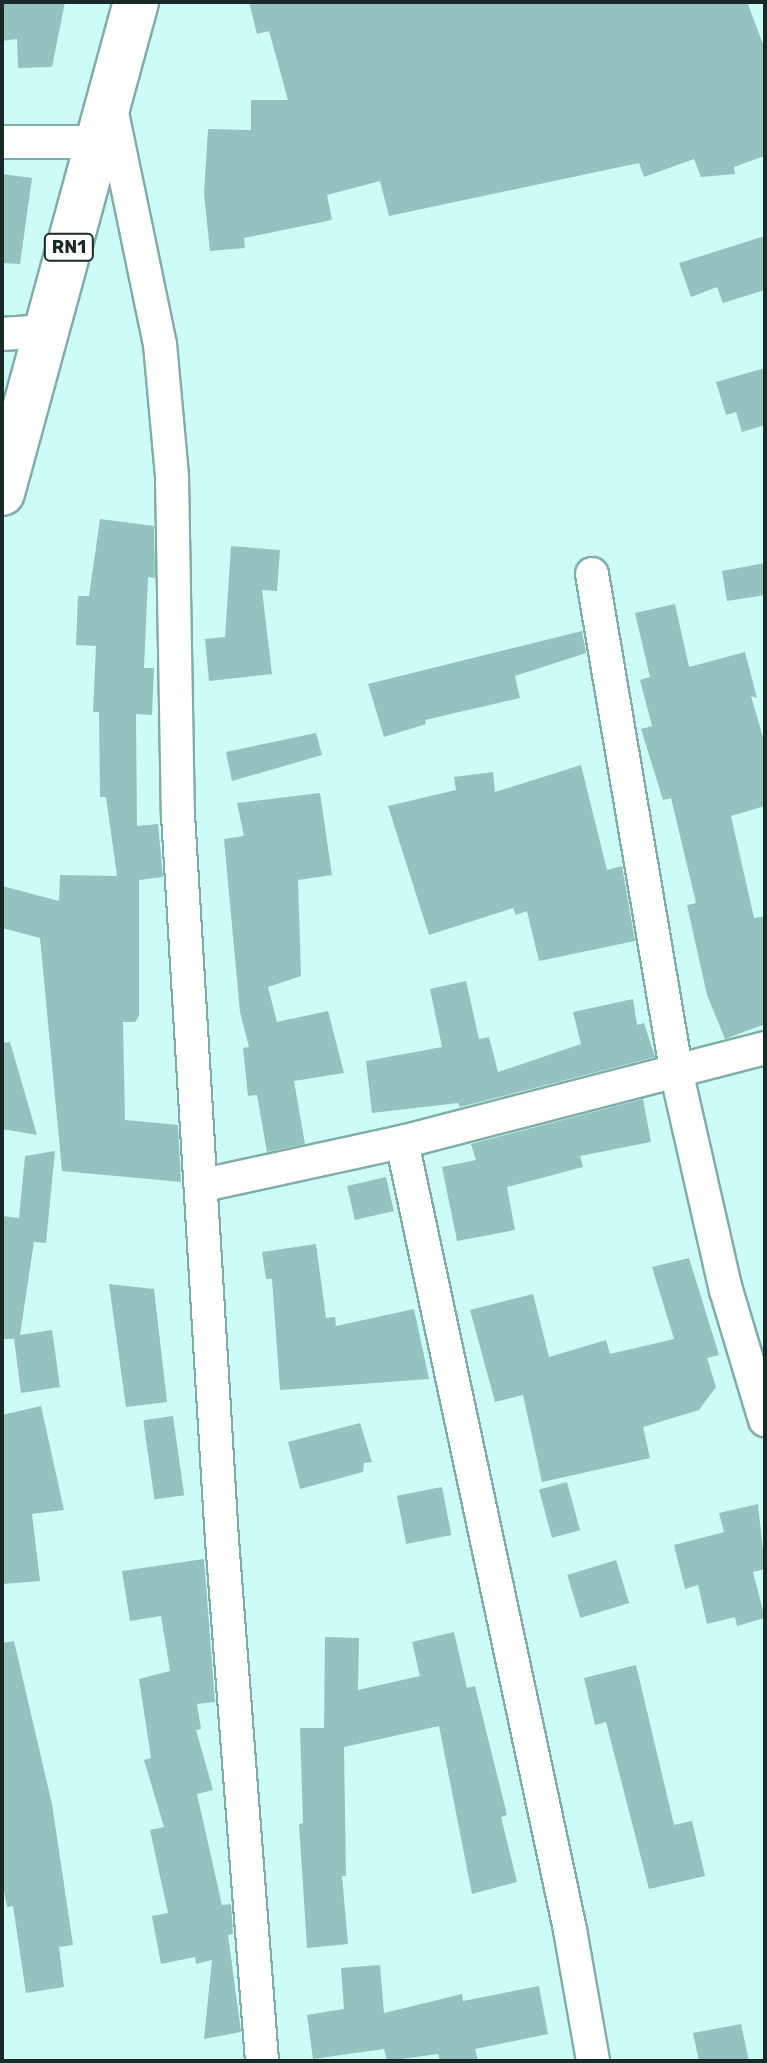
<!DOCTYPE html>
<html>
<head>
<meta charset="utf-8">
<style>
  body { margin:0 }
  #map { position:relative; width:767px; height:2063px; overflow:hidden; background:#cdfcf7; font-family:Rubik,sans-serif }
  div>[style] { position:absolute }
  .building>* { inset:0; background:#95c2be; transform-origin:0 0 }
  .roads { filter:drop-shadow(2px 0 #80ada8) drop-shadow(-2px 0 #80ada8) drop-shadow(0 2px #80ada8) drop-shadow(0 -2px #80ada8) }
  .minor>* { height:32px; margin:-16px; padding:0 16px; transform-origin:16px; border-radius:16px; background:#fff }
  .trunk>* { height:44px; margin:-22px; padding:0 22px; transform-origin:22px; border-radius:22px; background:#fff }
  span { translate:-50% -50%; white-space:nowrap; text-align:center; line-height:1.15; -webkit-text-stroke:6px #fefefe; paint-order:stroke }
  .shield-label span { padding:2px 6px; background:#fefefe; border:2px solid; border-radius:6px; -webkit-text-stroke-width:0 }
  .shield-label { font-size:18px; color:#172a28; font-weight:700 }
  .frame { position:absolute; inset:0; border:4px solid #172a28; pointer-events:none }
</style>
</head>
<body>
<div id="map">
  <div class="building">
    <i style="clip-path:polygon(2px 2px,65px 2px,52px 67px,18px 68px,17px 39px,2px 41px)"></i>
    <i style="clip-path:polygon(249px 2px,747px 2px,765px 49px,765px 156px,734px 167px,735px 174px,701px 177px,694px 159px,644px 177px,639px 163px,389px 216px,380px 181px,327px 195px,332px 220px,244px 238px,245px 248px,210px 251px,204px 194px,208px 129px,251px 130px,251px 100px,288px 100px,269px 31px,257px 34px)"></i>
    <i style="clip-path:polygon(2px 174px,32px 178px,20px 264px,2px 263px)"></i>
    <i style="clip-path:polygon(765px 236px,765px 290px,723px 303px,717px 287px,691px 297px,679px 263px)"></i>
    <i style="clip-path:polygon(765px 368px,765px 425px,742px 432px,736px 412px,726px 415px,716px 382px)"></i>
    <i style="clip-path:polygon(100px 519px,154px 526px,155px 578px,148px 577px,144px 668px,154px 668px,152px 715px,136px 714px,137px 826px,158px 824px,163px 877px,139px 880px,139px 1016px,135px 1022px,123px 1022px,125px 1120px,178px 1125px,181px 1182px,62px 1171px,40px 938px,2px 928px,2px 886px,59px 901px,60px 875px,117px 876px,106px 797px,100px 797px,99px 712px,93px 712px,96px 646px,76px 645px,78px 596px,89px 596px)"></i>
    <i style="clip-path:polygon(231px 546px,280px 550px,277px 591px,262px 590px,272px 674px,209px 681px,205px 639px,225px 637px)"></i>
    <i style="clip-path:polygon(765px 563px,765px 595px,727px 601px,722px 571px)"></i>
    <i style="clip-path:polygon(675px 604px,689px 667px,745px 652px,757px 698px,751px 696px,765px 744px,765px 806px,731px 816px,754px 918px,765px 916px,765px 1024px,725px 1039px,707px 995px,687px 905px,696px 903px,671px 798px,663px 800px,641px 729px,652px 726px,640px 680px,650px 677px,635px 613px)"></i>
    <i style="clip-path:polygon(582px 631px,586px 653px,515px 676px,520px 698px,425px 720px,426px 724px,384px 737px,368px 684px)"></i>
    <i style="clip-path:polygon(316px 733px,322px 755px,232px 781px,226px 752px)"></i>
    <i style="clip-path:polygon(581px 765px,607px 870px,622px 866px,635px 941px,539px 961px,527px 911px,516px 915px,513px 908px,429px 935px,388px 806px,456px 790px,454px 777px,493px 772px,495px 792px)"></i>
    <i style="clip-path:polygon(320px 793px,332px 875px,298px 880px,301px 976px,268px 987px,277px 1022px,328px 1011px,344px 1073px,294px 1081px,305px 1144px,267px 1152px,257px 1095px,248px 1096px,243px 1048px,249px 1047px,240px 1012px,224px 839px,244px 836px,237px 803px)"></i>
    <i style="clip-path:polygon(466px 981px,479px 1039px,489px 1037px,498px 1072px,581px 1044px,573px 1012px,633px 999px,637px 1025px,644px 1023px,655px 1057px,460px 1107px,458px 1103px,372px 1113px,366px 1061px,442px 1047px,430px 989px)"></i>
    <i style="clip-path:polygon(10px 1042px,37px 1135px,2px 1129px,2px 1043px)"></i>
    <i style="clip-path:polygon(643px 1099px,651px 1142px,580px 1156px,583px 1167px,507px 1187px,515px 1230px,457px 1241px,442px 1167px,476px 1160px,471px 1144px)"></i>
    <i style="clip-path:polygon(55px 1151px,46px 1243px,34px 1242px,20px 1335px,52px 1330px,60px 1387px,21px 1393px,14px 1339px,2px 1339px,2px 1216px,19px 1218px,25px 1156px)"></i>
    <i style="left:386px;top:1177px;width:35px;height:40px;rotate:77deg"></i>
    <i style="clip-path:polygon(316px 1244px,326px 1318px,335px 1317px,336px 1326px,414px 1309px,429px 1379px,280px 1390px,272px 1279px,266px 1279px,262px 1252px)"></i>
    <i style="clip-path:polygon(689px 1258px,719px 1355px,707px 1358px,716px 1387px,699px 1410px,643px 1427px,650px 1458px,542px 1482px,523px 1395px,495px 1402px,470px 1310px,533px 1294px,549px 1357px,606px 1340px,610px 1354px,674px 1339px,652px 1267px)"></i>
    <i style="clip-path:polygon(109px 1284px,154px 1289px,167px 1402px,126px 1407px)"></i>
    <i style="clip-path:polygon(41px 1406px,64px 1510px,32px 1514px,40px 1581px,2px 1584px,2px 1415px)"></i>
    <i style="left:173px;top:1416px;width:80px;height:30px;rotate:82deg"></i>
    <i style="clip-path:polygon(360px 1423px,372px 1462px,364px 1463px,363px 1472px,300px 1489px,288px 1442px)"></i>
    <i style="left:567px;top:1482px;width:50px;height:29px;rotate:75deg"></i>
    <i style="left:442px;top:1487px;width:49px;height:46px;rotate:79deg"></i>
    <i style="clip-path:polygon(758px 1504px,765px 1569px,753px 1572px,765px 1618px,737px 1626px,735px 1617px,707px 1624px,698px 1585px,685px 1589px,674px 1545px,724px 1532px,719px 1513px)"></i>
    <i style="clip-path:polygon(204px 1559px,215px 1702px,197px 1704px,201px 1729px,196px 1730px,213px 1790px,197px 1794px,222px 1905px,231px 1904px,233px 1934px,228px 1935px,241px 2032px,204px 2039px,212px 1960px,196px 1964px,195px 1957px,161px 1964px,152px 1916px,168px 1913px,150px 1830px,164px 1827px,144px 1760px,151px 1758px,139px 1679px,170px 1671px,161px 1616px,130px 1621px,122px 1571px)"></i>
    <i style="left:616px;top:1560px;width:45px;height:51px;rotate:73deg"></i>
    <i style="clip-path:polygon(454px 1632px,467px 1688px,475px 1686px,507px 1815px,501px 1817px,517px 1882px,472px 1894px,439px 1726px,344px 1747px,346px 1876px,342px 1876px,348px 1944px,307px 1948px,299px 1824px,303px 1823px,300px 1728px,324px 1728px,325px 1637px,359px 1638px,358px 1690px,420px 1676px,412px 1642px)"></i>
    <i style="clip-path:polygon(14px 1641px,52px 1804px,73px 1945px,59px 1947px,64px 1987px,26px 1993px,13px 1906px,7px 1907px,2px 1880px,2px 1643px)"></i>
    <i style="clip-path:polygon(636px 1665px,674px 1825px,692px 1821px,705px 1876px,649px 1889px,606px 1722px,595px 1725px,584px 1678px)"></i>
    <i style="clip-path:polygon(380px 1965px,384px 2013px,462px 1994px,463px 2001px,539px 1986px,548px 2034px,475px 2049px,478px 2061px,440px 2061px,438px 2054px,387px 2061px,384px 2049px,313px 2059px,307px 2015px,344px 2009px,341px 1968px)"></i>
    <i style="clip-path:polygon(741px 2024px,749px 2061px,699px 2061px,693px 2033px)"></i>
  </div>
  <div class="roads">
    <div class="minor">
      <i style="left:110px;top:103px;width:246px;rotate:78.3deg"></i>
      <i style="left:160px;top:344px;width:134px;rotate:84.8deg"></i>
      <i style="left:172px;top:477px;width:338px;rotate:89deg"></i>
      <i style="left:178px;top:815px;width:726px;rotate:86.53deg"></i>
      <i style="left:222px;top:1540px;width:523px;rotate:85.61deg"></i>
      <i style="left:2px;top:142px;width:96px"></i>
      <i style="left:2px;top:334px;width:44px;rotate:-3.9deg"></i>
      <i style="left:592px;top:574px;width:508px;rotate:80.37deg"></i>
      <i style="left:677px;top:1075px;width:221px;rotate:77.2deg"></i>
      <i style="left:726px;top:1290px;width:136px;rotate:73.3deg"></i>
      <i style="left:402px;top:1142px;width:806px;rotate:77.96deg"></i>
      <i style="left:570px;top:1930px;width:133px;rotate:80deg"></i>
      <i style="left:204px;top:1185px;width:203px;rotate:-12.3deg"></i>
      <i style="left:402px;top:1142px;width:375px;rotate:-14.5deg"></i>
    </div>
    <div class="trunk">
      <i style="left:2px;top:493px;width:509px;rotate:-74.74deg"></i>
    </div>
  </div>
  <div class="shield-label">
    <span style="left:69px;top:247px">RN1</span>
  </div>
  <div class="frame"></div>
</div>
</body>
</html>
